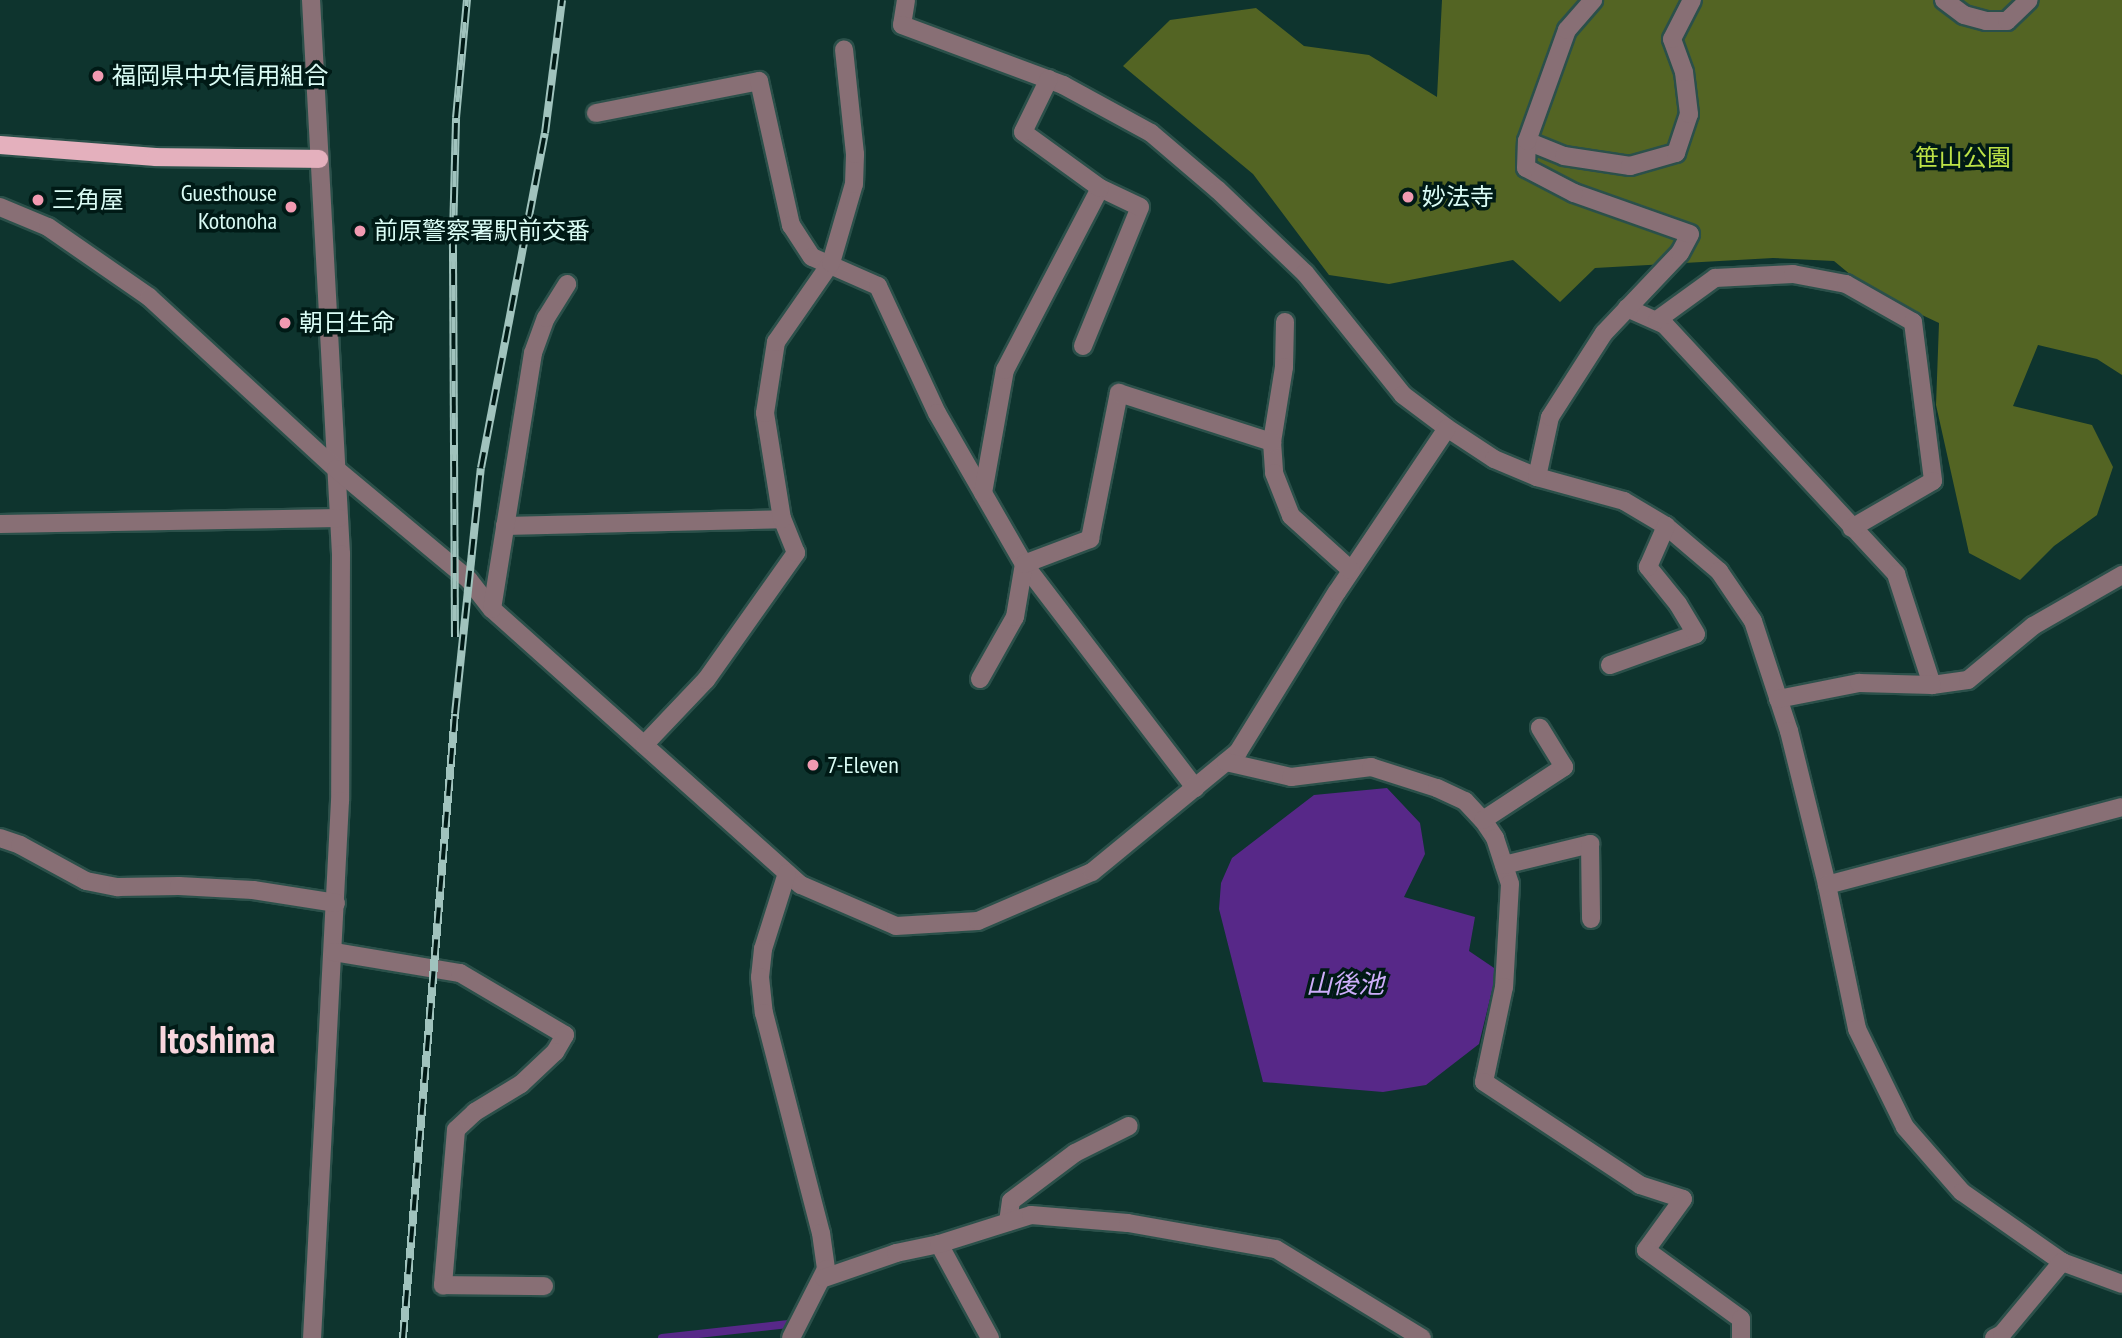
<!DOCTYPE html>
<html>
<head>
<meta charset="utf-8">
<style>
  body { margin:0 }
  #map { position:relative; width:2122px; height:1338px; overflow:hidden; background:#0e342e; font-family:"PT Sans Narrow","Noto Sans JP",sans-serif }
  div>[style] { position:absolute }
  .forest>* { inset:0; background:#536423 }
  .water>* { inset:0; background:#572888 }
  .stream>* { height:8px; margin:-4px; padding:0 4px; transform-origin:4px; border-radius:4px; background:#572888 }
  .roads { filter:drop-shadow(2px 0 #2b504a) drop-shadow(-2px 0 #2b504a) drop-shadow(0 2px #2b504a) drop-shadow(0 -2px #2b504a) }
  .minor>* { height:18px; margin:-9px; padding:0 9px; transform-origin:9px; border-radius:9px; background:#886f75 }
  .major>* { height:18px; margin:-9px; padding:0 9px; transform-origin:9px; border-radius:9px; background:#e4b0bd }
  .rail>* { height:8px; margin-top:-4px; transform-origin:0; background:repeating-linear-gradient(90deg,#001a16 0 16px,#a0c3bd 0 32px); box-sizing:border-box; border-block:2px solid #a0c3bd }
  .dots>* { width:19px; height:19px; translate:-50% -50%; box-sizing:border-box; border:4px solid #001a16; border-radius:50% }
  span { translate:-50% -50%; white-space:nowrap; text-align:center; line-height:1.15; -webkit-text-stroke:7px #001a16; paint-order:stroke }
  .poi-label { font-size:24px; color:#dafcf5 }
  .left { translate:0 -50%; text-align:left }
  .right { translate:-100% -50%; text-align:right }
  .park-label { font-size:24px; color:#bde347 }
  .water-label { font-size:26px; color:#cdaefa; font-style:italic }
  .town-label { font-size:38px; color:#f7d5dd; font-weight:700 }
</style>
</head>
<body>
<div id="map">
  <div class="forest">
    <i style="clip-path:polygon(1442px 0,2122px 0,2122px 375px,2097px 359px,2038px 345px,2013px 406px,2092px 425px,2113px 467px,2097px 515px,2054px 546px,2020px 580px,1969px 553px,1936px 405px,1939px 323px,1869px 290px,1834px 261px,1773px 258px,1595px 268px,1560px 302px,1513px 260px,1389px 284px,1329px 275px,1253px 174px,1123px 66px,1170px 20px,1256px 8px,1304px 46px,1369px 55px,1437px 97px)"></i>
  </div>
  <div class="water">
    <i style="clip-path:polygon(1387px 788px,1420px 823px,1425px 854px,1404px 897px,1475px 917px,1469px 951px,1497px 970px,1479px 1044px,1426px 1085px,1383px 1092px,1263px 1082px,1219px 909px,1221px 883px,1232px 858px,1314px 795px)"></i>
  </div>
  <div class="stream">
    <i style="left:662px;top:1338px;width:127px;rotate:-6.3deg"></i>
  </div>
  <div class="roads">
    <div class="minor">
      <i style="left:311px;top:0;width:555px;rotate:86.9deg"></i>
      <i style="left:341px;top:554px;width:247px;rotate:90.2deg"></i>
      <i style="left:340px;top:801px;width:538px;rotate:92.98deg"></i>
      <i style="left:906px;top:0;width:25px;rotate:99deg"></i>
      <i style="left:902px;top:25px;width:172px;rotate:20.4deg"></i>
      <i style="left:1063px;top:85px;width:100px;rotate:28.6deg"></i>
      <i style="left:1151px;top:133px;width:88px;rotate:40.4deg"></i>
      <i style="left:1218px;top:190px;width:120px;rotate:43.7deg"></i>
      <i style="left:1305px;top:273px;width:156px;rotate:51.2deg"></i>
      <i style="left:1403px;top:395px;width:55px;rotate:36.9deg"></i>
      <i style="left:1447px;top:428px;width:56px;rotate:33.4deg"></i>
      <i style="left:1494px;top:459px;width:47px;rotate:22.7deg"></i>
      <i style="left:1537px;top:477px;width:90px;rotate:15.4deg"></i>
      <i style="left:1624px;top:501px;width:49px;rotate:30.8deg"></i>
      <i style="left:1666px;top:526px;width:70px;rotate:40.3deg"></i>
      <i style="left:1719px;top:571px;width:60px;rotate:55.8deg"></i>
      <i style="left:1753px;top:621px;width:116px;rotate:71.9deg"></i>
      <i style="left:1789px;top:731px;width:159px;rotate:76.1deg"></i>
      <i style="left:1827px;top:885px;width:147px;rotate:78.2deg"></i>
      <i style="left:1857px;top:1029px;width:109px;rotate:63.9deg"></i>
      <i style="left:1905px;top:1127px;width:86px;rotate:48.8deg"></i>
      <i style="left:1962px;top:1192px;width:122px;rotate:35deg"></i>
      <i style="left:2062px;top:1262px;width:64px;rotate:20.1deg"></i>
      <i style="left:1944px;top:0;width:25px;rotate:37deg"></i>
      <i style="left:1964px;top:15px;width:23px;rotate:15deg"></i>
      <i style="left:1986px;top:21px;width:21px"></i>
      <i style="left:2007px;top:21px;width:30px;rotate:-44deg"></i>
      <i style="left:596px;top:113px;width:166px;rotate:-11.1deg"></i>
      <i style="left:759px;top:81px;width:148px;rotate:77.5deg"></i>
      <i style="left:791px;top:225px;width:38px;rotate:57deg"></i>
      <i style="left:812px;top:257px;width:72px;rotate:23.7deg"></i>
      <i style="left:878px;top:286px;width:140px;rotate:65.1deg"></i>
      <i style="left:937px;top:413px;width:174px;rotate:60.1deg"></i>
      <i style="left:1024px;top:564px;width:282px;rotate:52.6deg"></i>
      <i style="left:1527px;top:141px;width:40px;rotate:22deg"></i>
      <i style="left:1564px;top:156px;width:67px;rotate:8.6deg"></i>
      <i style="left:1630px;top:166px;width:48px;rotate:-15.8deg"></i>
      <i style="left:1676px;top:153px;width:41px;rotate:-71.6deg"></i>
      <i style="left:1689px;top:114px;width:42px;rotate:-96.8deg"></i>
      <i style="left:1684px;top:72px;width:35px;rotate:-110deg"></i>
      <i style="left:1672px;top:39px;width:44px;rotate:-62.9deg"></i>
      <i style="left:0;top:207px;width:52px;rotate:22.6deg"></i>
      <i style="left:48px;top:227px;width:123px;rotate:34.7deg"></i>
      <i style="left:149px;top:297px;width:254px;rotate:42.6deg"></i>
      <i style="left:336px;top:469px;width:173px;rotate:39.8deg"></i>
      <i style="left:469px;top:580px;width:37px;rotate:52deg"></i>
      <i style="left:492px;top:609px;width:414px;rotate:41.8deg"></i>
      <i style="left:801px;top:885px;width:103px;rotate:23.3deg"></i>
      <i style="left:896px;top:926px;width:82px;rotate:-3.5deg"></i>
      <i style="left:978px;top:921px;width:124px;rotate:-23.3deg"></i>
      <i style="left:1092px;top:872px;width:189px;rotate:-39.4deg"></i>
      <i style="left:1238px;top:752px;width:188px;rotate:-58.3deg"></i>
      <i style="left:1337px;top:592px;width:197px;rotate:-56.1deg"></i>
      <i style="left:1627px;top:308px;width:42px;rotate:24.1deg"></i>
      <i style="left:1665px;top:325px;width:340px;rotate:47.1deg"></i>
      <i style="left:1896px;top:574px;width:117px;rotate:72deg"></i>
      <i style="left:1932px;top:685px;width:36px;rotate:-8deg"></i>
      <i style="left:1968px;top:680px;width:85px;rotate:-39.7deg"></i>
      <i style="left:2033px;top:626px;width:103px;rotate:-29.8deg"></i>
      <i style="left:1657px;top:320px;width:72px;rotate:-35.9deg"></i>
      <i style="left:1715px;top:278px;width:78px;rotate:-2.9deg"></i>
      <i style="left:1793px;top:274px;width:54px;rotate:10.7deg"></i>
      <i style="left:1846px;top:284px;width:77px;rotate:29.6deg"></i>
      <i style="left:1913px;top:322px;width:160px;rotate:82.8deg"></i>
      <i style="left:1933px;top:481px;width:94px;rotate:149.9deg"></i>
      <i style="left:1285px;top:322px;width:45px;rotate:91.3deg"></i>
      <i style="left:1284px;top:367px;width:76px;rotate:99.1deg"></i>
      <i style="left:1272px;top:442px;width:31px;rotate:86deg"></i>
      <i style="left:1274px;top:473px;width:46px;rotate:68.4deg"></i>
      <i style="left:1291px;top:516px;width:81px;rotate:42deg"></i>
      <i style="left:1083px;top:346px;width:150px;rotate:-67.7deg"></i>
      <i style="left:1140px;top:207px;width:44px;rotate:-154.6deg"></i>
      <i style="left:1537px;top:477px;width:61px;rotate:-77.8deg"></i>
      <i style="left:1550px;top:417px;width:100px;rotate:-57.3deg"></i>
      <i style="left:1604px;top:333px;width:110px;rotate:-46.5deg"></i>
      <i style="left:1680px;top:253px;width:21px;rotate:-62deg"></i>
      <i style="left:1690px;top:234px;width:123px;rotate:-160.5deg"></i>
      <i style="left:1574px;top:193px;width:54px;rotate:-152.5deg"></i>
      <i style="left:1526px;top:168px;width:27px;rotate:-88deg"></i>
      <i style="left:1527px;top:141px;width:118px;rotate:-70.2deg"></i>
      <i style="left:1567px;top:30px;width:40px;rotate:-49deg"></i>
      <i style="left:983px;top:493px;width:125px;rotate:-79.9deg"></i>
      <i style="left:1005px;top:370px;width:205px;rotate:-62.4deg"></i>
      <i style="left:1100px;top:188px;width:95px;rotate:-144deg"></i>
      <i style="left:1023px;top:132px;width:59px;rotate:-63.9deg"></i>
      <i style="left:0;top:524px;width:339px;rotate:-1deg"></i>
      <i style="left:505px;top:526px;width:277px;rotate:-1.4deg"></i>
      <i style="left:492px;top:609px;width:259px;rotate:-80.9deg"></i>
      <i style="left:533px;top:353px;width:37px;rotate:-70deg"></i>
      <i style="left:546px;top:318px;width:40px;rotate:-58deg"></i>
      <i style="left:1610px;top:665px;width:91px;rotate:-19.8deg"></i>
      <i style="left:1696px;top:634px;width:35px;rotate:-121deg"></i>
      <i style="left:1678px;top:604px;width:48px;rotate:-129deg"></i>
      <i style="left:1648px;top:567px;width:45px;rotate:-66.3deg"></i>
      <i style="left:980px;top:679px;width:71px;rotate:-60.6deg"></i>
      <i style="left:1015px;top:617px;width:54px;rotate:-80.4deg"></i>
      <i style="left:1024px;top:564px;width:71px;rotate:-20.7deg"></i>
      <i style="left:1090px;top:539px;width:149px;rotate:-78.8deg"></i>
      <i style="left:1119px;top:393px;width:161px;rotate:17.8deg"></i>
      <i style="left:1778px;top:699px;width:83px;rotate:-11.2deg"></i>
      <i style="left:1859px;top:683px;width:73px;rotate:1.6deg"></i>
      <i style="left:644px;top:745px;width:90px;rotate:-46.4deg"></i>
      <i style="left:706px;top:680px;width:156px;rotate:-54.7deg"></i>
      <i style="left:796px;top:553px;width:37px;rotate:-112deg"></i>
      <i style="left:782px;top:519px;width:107px;rotate:-99.1deg"></i>
      <i style="left:765px;top:413px;width:72px;rotate:-81.2deg"></i>
      <i style="left:776px;top:342px;width:96px;rotate:-55.2deg"></i>
      <i style="left:831px;top:263px;width:82px;rotate:-73.8deg"></i>
      <i style="left:854px;top:184px;width:30px;rotate:-88deg"></i>
      <i style="left:855px;top:154px;width:105px;rotate:-96deg"></i>
      <i style="left:1226px;top:762px;width:67px;rotate:13deg"></i>
      <i style="left:1291px;top:777px;width:81px;rotate:-7.1deg"></i>
      <i style="left:1371px;top:767px;width:69px;rotate:17.7deg"></i>
      <i style="left:1437px;top:788px;width:31px;rotate:25deg"></i>
      <i style="left:1465px;top:801px;width:26px;rotate:47deg"></i>
      <i style="left:1483px;top:820px;width:22px;rotate:56deg"></i>
      <i style="left:1495px;top:838px;width:48px;rotate:71.9deg"></i>
      <i style="left:1510px;top:884px;width:103px;rotate:93.3deg"></i>
      <i style="left:1504px;top:987px;width:97px;rotate:101.9deg"></i>
      <i style="left:1484px;top:1082px;width:187px;rotate:33.4deg"></i>
      <i style="left:1640px;top:1185px;width:45px;rotate:18deg"></i>
      <i style="left:1683px;top:1199px;width:63px;rotate:126deg"></i>
      <i style="left:1646px;top:1250px;width:117px;rotate:36deg"></i>
      <i style="left:1741px;top:1319px;width:19px;rotate:90deg"></i>
      <i style="left:1483px;top:820px;width:97px;rotate:-33.2deg"></i>
      <i style="left:1564px;top:767px;width:46px;rotate:-121.6deg"></i>
      <i style="left:0;top:838px;width:21px;rotate:19deg"></i>
      <i style="left:20px;top:845px;width:75px;rotate:28.6deg"></i>
      <i style="left:86px;top:881px;width:33px;rotate:11deg"></i>
      <i style="left:118px;top:887px;width:61px;rotate:-0.9deg"></i>
      <i style="left:179px;top:886px;width:74px;rotate:3.1deg"></i>
      <i style="left:253px;top:890px;width:84px;rotate:8.9deg"></i>
      <i style="left:1504px;top:865px;width:89px;rotate:-13.7deg"></i>
      <i style="left:1590px;top:844px;width:75px;rotate:89.2deg"></i>
      <i style="left:787px;top:873px;width:80px;rotate:107.5deg"></i>
      <i style="left:763px;top:949px;width:28px;rotate:96deg"></i>
      <i style="left:760px;top:977px;width:36px;rotate:84deg"></i>
      <i style="left:764px;top:1013px;width:227px;rotate:75.5deg"></i>
      <i style="left:821px;top:1233px;width:36px;rotate:82deg"></i>
      <i style="left:826px;top:1269px;width:77px;rotate:116.9deg"></i>
      <i style="left:1827px;top:885px;width:305px;rotate:-14.8deg"></i>
      <i style="left:334px;top:952px;width:128px;rotate:9.5deg"></i>
      <i style="left:460px;top:973px;width:122px;rotate:30.6deg"></i>
      <i style="left:565px;top:1035px;width:20px;rotate:120deg"></i>
      <i style="left:555px;top:1052px;width:47px;rotate:136.7deg"></i>
      <i style="left:521px;top:1084px;width:54px;rotate:148.7deg"></i>
      <i style="left:475px;top:1112px;width:26px;rotate:137deg"></i>
      <i style="left:456px;top:1130px;width:156px;rotate:94.8deg"></i>
      <i style="left:443px;top:1285px;width:101px;rotate:0.6deg"></i>
      <i style="left:1008px;top:1222px;width:21px;rotate:-82deg"></i>
      <i style="left:1011px;top:1201px;width:80px;rotate:-36.9deg"></i>
      <i style="left:1075px;top:1153px;width:60px;rotate:-26.6deg"></i>
      <i style="left:939px;top:1244px;width:107px;rotate:61.5deg"></i>
      <i style="left:824px;top:1278px;width:76px;rotate:-19.1deg"></i>
      <i style="left:896px;top:1253px;width:44px;rotate:-11.8deg"></i>
      <i style="left:939px;top:1244px;width:96px;rotate:-17.5deg"></i>
      <i style="left:1031px;top:1215px;width:97px;rotate:4.7deg"></i>
      <i style="left:1128px;top:1223px;width:150px;rotate:10deg"></i>
      <i style="left:1276px;top:1249px;width:171px;rotate:31.4deg"></i>
      <i style="left:1994px;top:1338px;width:9px;rotate:-27deg"></i>
      <i style="left:2002px;top:1334px;width:94px;rotate:-50.2deg"></i>
    </div>
    <div class="major">
      <i style="left:0;top:145px;width:156px;rotate:4.4deg"></i>
      <i style="left:156px;top:157px;width:163px;rotate:0.7deg"></i>
    </div>
  </div>
  <div class="rail">
    <i style="left:455px;top:637px;width:402px;rotate:-90.3deg"></i>
    <i style="left:453px;top:235px;width:117px;rotate:-88.5deg"></i>
    <i style="left:456px;top:118px;width:119px;rotate:-84.7deg"></i>
    <i style="left:403px;top:1338px;width:626px;rotate:-85.24deg"></i>
    <i style="left:455px;top:714px;width:247px;rotate:-84deg"></i>
    <i style="left:481px;top:468px;width:341px;rotate:-79.2deg"></i>
    <i style="left:545px;top:133px;width:134px;rotate:-82.7deg"></i>
  </div>
  <div class="dots">
    <i style="left:98px;top:76px;background:#f19ab1"></i>
    <i style="left:1408px;top:197px;background:#f19ab1"></i>
    <i style="left:38px;top:200px;background:#f19ab1"></i>
    <i style="left:291px;top:207px;background:#f19ab1"></i>
    <i style="left:360px;top:231px;background:#f19ab1"></i>
    <i style="left:285px;top:323px;background:#f19ab1"></i>
    <i style="left:813px;top:765px;background:#f19ab1"></i>
  </div>
  <div class="poi-label">
    <span class="left" style="left:112px;top:76px">福岡県中央信用組合</span>
    <span class="right" style="left:277px;top:207px">Guesthouse<br>Kotonoha</span>
    <span class="left" style="left:1422px;top:197px">妙法寺</span>
    <span class="left" style="left:52px;top:200px">三角屋</span>
    <span class="left" style="left:374px;top:231px">前原警察署駅前交番</span>
    <span class="left" style="left:299px;top:323px">朝日生命</span>
    <span class="left" style="left:827px;top:765px">7-Eleven</span>
  </div>
  <div class="park-label">
    <span style="left:1963px;top:158px">笹山公園</span>
  </div>
  <div class="water-label">
    <span style="left:1345px;top:984px">山後池</span>
  </div>
  <div class="town-label">
    <span style="left:217px;top:1039px">Itoshima</span>
  </div>
</div>
</body>
</html>
